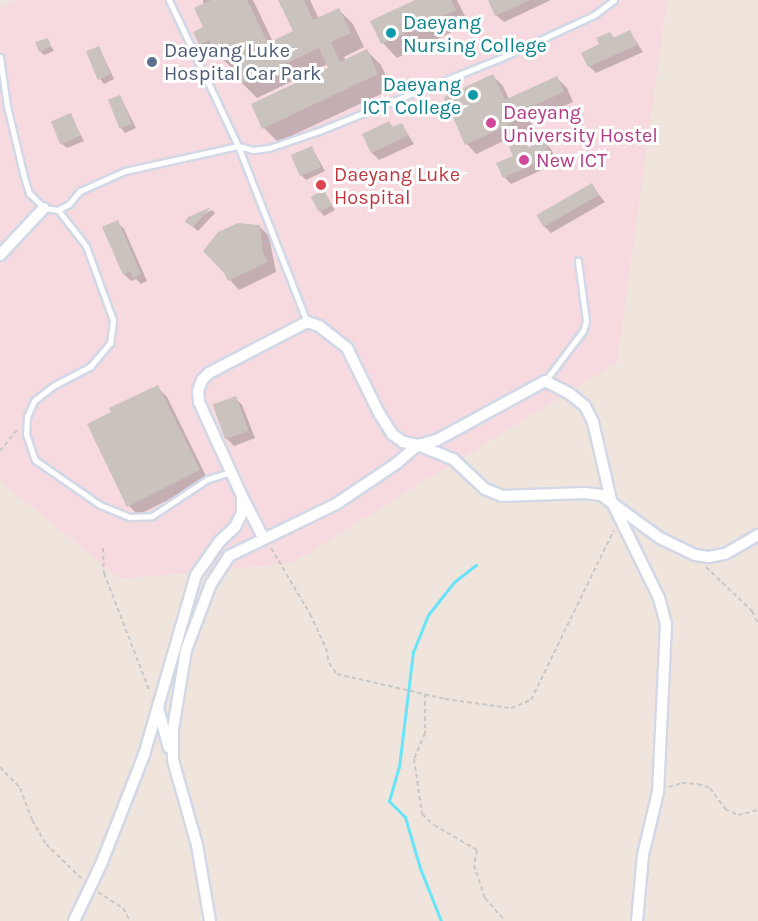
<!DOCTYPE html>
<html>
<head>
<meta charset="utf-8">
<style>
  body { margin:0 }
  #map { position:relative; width:758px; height:921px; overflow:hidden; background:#efe5dd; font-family:Karla,sans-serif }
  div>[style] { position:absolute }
  .medical>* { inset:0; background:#f6dadf }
  .shadow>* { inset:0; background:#0003 }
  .stream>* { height:3px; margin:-1.5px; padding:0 1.5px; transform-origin:1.5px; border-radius:1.5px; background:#69e4f8 }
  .building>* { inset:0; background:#cac2bd; transform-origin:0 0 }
  .path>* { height:2px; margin-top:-1px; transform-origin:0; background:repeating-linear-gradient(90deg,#c8c8c8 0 4.5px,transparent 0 7.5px) }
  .roads { filter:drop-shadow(2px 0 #d2d8e6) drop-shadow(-2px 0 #d2d8e6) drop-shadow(0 2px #d2d8e6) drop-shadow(0 -2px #d2d8e6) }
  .lane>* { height:5px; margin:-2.5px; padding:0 2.5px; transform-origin:2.5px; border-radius:2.5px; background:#fff }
  .street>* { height:10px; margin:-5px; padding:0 5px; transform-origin:5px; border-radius:5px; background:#fff }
  .dots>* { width:16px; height:16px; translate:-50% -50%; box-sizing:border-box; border:3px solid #fff; border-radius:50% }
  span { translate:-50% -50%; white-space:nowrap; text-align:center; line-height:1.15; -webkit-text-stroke:6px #fff; paint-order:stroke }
  .culture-label { font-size:20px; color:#0d838f }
  .left { translate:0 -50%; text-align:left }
  .right { translate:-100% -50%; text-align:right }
  .service-label { font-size:20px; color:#4e5e75 }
  .hotel-label { font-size:20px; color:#b23c85 }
  .health-label { font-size:20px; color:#be3a42 }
</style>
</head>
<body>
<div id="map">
  <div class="medical">
    <i style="clip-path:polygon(18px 0,667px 0,617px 362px,292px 563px,120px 579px,0 481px,0 8px)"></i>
  </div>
  <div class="shadow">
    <i style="clip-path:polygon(203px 0,253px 0,273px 42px,295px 31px,280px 0,310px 0,319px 19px,339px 10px,353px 24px,364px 47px,344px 57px,346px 61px,367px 51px,381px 65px,392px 89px,278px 142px,264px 128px,253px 105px,330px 69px,328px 64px,257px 98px,243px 84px,235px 66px,231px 67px,219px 56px,214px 58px,200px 44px,205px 28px)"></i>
    <i style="clip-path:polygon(419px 0,457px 0,469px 24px,397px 58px,383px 43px,372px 22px)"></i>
    <i style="clip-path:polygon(490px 0,551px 0,504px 22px,496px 15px)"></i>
    <i style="clip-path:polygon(630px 32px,643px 52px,596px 73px,589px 66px,610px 33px,615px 39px)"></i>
    <i style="clip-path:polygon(47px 40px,54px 51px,44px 55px,40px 51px)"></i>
    <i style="clip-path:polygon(99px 47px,114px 79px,104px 84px,100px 79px)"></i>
    <i style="clip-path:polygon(493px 76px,503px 86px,509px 99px,557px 78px,567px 88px,573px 102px,530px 121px,533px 127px,476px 154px,467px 144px,454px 117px,446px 109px)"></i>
    <i style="clip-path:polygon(120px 96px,136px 128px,125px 133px,121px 128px)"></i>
    <i style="clip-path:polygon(70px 115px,84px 141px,67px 148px,62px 144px)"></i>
    <i style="clip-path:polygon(389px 123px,394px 128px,402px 125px,414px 144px,379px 160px,372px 153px,364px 134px)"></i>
    <i style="clip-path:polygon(523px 142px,529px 148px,544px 142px,551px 149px,557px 163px,511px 184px,504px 177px)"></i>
    <i style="clip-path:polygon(312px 148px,325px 171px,306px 180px,301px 175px)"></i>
    <i style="clip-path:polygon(591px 185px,605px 202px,551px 233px,544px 226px)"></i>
    <i style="clip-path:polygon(324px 192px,335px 210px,324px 216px,320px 211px)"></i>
    <i style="clip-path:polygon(212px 210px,215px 213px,198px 231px,187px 222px)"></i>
    <i style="clip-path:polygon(117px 222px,124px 229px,147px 281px,141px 284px,136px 279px,131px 281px,124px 274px)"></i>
    <i style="clip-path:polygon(238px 224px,259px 226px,269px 236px,276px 272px,239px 290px,230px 280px)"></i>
    <i style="clip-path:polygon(157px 387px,167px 397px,208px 480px,138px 515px,129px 506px)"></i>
    <i style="clip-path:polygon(235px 398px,242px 405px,255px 438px,234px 446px,227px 439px,226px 401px)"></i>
  </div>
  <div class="stream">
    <i style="left:441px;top:921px;width:57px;rotate:-111.6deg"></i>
    <i style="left:420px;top:868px;width:53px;rotate:-106.4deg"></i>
    <i style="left:405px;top:817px;width:23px;rotate:-135deg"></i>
    <i style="left:389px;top:801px;width:35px;rotate:-74deg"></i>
    <i style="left:399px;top:767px;width:116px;rotate:-83.1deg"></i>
    <i style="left:413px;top:652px;width:40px;rotate:-68deg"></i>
    <i style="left:428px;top:615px;width:42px;rotate:-51.8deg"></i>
    <i style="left:454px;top:582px;width:28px;rotate:-38deg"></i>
  </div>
  <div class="building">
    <i style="clip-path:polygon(211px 0,247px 0,268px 43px,293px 31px,278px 0,304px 0,313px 20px,339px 8px,351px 33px,331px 42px,340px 62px,367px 49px,378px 74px,262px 129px,251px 104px,328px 68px,319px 48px,242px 84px,225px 49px,215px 54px,209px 40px,199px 45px,193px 32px,203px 27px,194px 8px)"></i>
    <i style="clip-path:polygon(415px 0,451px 0,456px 10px,381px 44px,370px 21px)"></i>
    <i style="clip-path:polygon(488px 0,530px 0,495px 16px)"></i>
    <i style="clip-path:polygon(630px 30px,637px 45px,588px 67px,581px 53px,599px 44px,596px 38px,610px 32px,613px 38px)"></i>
    <i style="clip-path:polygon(48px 38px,51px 46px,39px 52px,35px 42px)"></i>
    <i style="left:99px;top:46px;width:31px;height:14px;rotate:68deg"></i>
    <i style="clip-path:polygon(493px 74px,505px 100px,557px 76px,564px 92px,521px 111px,524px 117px,465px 145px,449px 108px,445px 110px,442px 103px,445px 101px,444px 97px)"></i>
    <i style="left:120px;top:95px;width:31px;height:13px;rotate:68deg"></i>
    <i style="left:71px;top:113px;width:25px;height:22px;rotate:67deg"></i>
    <i style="clip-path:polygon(389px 121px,392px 127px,402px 123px,408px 136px,371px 153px,362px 134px)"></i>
    <i style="clip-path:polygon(524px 140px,527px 148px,544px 140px,551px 156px,503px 178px,496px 163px,513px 156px,509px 147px)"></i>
    <i style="left:312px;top:146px;width:23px;height:23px;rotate:67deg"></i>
    <i style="left:592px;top:183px;width:14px;height:64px;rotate:60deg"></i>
    <i style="left:324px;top:190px;width:17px;height:15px;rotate:62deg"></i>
    <i style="clip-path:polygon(211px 207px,193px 227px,185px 222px,188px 217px)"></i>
    <i style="clip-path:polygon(118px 220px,141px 274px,133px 278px,130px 271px,123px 275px,102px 227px)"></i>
    <i style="clip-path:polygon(238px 223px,260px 225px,263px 253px,268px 262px,228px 281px,224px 273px,203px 251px,218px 232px)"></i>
    <i style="clip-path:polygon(158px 385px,200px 470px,127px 507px,87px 424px,111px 412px,109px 408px)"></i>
    <i style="left:236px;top:396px;width:37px;height:25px;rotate:70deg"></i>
  </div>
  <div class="path">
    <i style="left:0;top:451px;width:28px;rotate:-51deg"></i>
    <i style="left:103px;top:548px;width:25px;rotate:88deg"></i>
    <i style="left:104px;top:573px;width:128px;rotate:68.9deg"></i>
    <i style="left:271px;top:548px;width:77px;rotate:59.4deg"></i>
    <i style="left:310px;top:614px;width:38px;rotate:65deg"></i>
    <i style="left:326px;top:648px;width:15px;rotate:79deg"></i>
    <i style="left:329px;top:663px;width:14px;rotate:54deg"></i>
    <i style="left:337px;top:674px;width:111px;rotate:13deg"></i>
    <i style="left:445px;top:699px;width:67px;rotate:7.8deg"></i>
    <i style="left:511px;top:708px;width:22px;rotate:-22deg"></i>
    <i style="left:531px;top:700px;width:189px;rotate:-64deg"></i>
    <i style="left:706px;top:567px;width:64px;rotate:43.7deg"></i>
    <i style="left:752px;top:611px;width:14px;rotate:65deg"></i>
    <i style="left:425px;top:694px;width:39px;rotate:90deg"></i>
    <i style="left:425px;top:733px;width:28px;rotate:113deg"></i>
    <i style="left:414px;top:759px;width:56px;rotate:81.7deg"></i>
    <i style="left:422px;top:814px;width:16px;rotate:43deg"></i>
    <i style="left:434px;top:825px;width:50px;rotate:30.2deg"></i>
    <i style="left:477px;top:850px;width:15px;rotate:101deg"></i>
    <i style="left:474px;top:865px;width:35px;rotate:72deg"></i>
    <i style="left:485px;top:898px;width:30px;rotate:49deg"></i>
    <i style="left:0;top:767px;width:29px;rotate:46deg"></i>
    <i style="left:20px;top:788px;width:34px;rotate:69deg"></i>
    <i style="left:32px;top:820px;width:28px;rotate:60deg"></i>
    <i style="left:46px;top:844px;width:50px;rotate:44.2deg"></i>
    <i style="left:669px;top:787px;width:14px;rotate:-17deg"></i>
    <i style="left:682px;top:783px;width:16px;rotate:4deg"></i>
    <i style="left:698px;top:784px;width:13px;rotate:18deg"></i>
    <i style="left:710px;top:788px;width:26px;rotate:54deg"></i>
    <i style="left:725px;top:809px;width:14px;rotate:25deg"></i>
    <i style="left:738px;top:815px;width:21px;rotate:-14deg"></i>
    <i style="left:98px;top:892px;width:30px;rotate:33deg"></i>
    <i style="left:123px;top:908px;width:15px;rotate:62deg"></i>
  </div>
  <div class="roads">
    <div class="lane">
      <i style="left:169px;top:0;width:161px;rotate:64.7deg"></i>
      <i style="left:238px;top:146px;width:16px;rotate:15deg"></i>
      <i style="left:253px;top:150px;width:16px;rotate:-7deg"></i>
      <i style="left:269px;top:148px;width:53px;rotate:-18.8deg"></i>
      <i style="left:319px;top:131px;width:196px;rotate:-21.9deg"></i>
      <i style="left:501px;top:58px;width:102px;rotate:-24.8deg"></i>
      <i style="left:594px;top:15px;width:25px;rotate:-37deg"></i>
      <i style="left:0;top:57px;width:49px;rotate:81.9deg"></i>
      <i style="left:7px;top:106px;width:73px;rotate:76.5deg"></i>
      <i style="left:24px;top:177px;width:17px;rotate:73deg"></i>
      <i style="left:29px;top:193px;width:21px;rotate:45deg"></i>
      <i style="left:44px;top:208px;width:14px;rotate:8deg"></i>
      <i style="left:58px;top:210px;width:13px;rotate:-29deg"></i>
      <i style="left:69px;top:204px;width:17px;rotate:-50deg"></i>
      <i style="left:80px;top:191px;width:49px;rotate:-24deg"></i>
      <i style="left:125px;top:171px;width:116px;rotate:-12.5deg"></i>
      <i style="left:238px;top:146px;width:189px;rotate:68.6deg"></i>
      <i style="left:58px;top:210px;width:46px;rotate:52.1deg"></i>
      <i style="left:86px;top:246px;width:79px;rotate:70deg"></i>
      <i style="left:113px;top:320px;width:23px;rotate:97deg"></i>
      <i style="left:110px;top:343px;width:30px;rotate:130deg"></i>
      <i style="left:91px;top:366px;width:43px;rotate:152.2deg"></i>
      <i style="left:53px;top:386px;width:24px;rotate:142deg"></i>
      <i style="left:34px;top:401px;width:17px;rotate:114deg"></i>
      <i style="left:27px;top:417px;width:17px;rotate:93deg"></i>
      <i style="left:26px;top:434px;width:28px;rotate:71deg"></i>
      <i style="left:35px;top:460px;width:79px;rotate:34.7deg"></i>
      <i style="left:100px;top:505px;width:31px;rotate:22deg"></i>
      <i style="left:129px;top:517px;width:23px;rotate:-2deg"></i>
      <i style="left:152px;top:516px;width:67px;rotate:-33.5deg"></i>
      <i style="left:208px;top:479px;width:24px;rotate:-17deg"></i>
      <i style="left:545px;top:381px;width:63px;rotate:-52.8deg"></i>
      <i style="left:583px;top:331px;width:10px;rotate:-73deg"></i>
      <i style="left:586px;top:321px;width:61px;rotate:-97.6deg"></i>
    </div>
    <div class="street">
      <i style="left:0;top:255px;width:64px;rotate:-46.9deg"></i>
      <i style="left:244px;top:500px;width:44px;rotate:62.9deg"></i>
      <i style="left:158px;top:708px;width:41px;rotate:74.6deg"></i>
      <i style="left:74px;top:921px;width:65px;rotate:-64.6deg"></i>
      <i style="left:102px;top:862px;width:115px;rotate:-68.6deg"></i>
      <i style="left:144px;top:755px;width:187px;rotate:-73.9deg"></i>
      <i style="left:196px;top:575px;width:42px;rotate:-54.8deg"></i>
      <i style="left:220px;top:541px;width:21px;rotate:-43deg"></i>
      <i style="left:235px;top:527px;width:16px;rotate:-63deg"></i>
      <i style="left:242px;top:513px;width:17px;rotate:-90deg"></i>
      <i style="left:242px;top:496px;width:103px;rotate:-114.6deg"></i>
      <i style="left:199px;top:402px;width:11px;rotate:-95deg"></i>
      <i style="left:198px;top:391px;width:12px;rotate:-70deg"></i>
      <i style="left:202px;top:380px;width:10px;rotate:-45deg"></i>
      <i style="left:209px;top:373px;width:110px;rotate:-27.5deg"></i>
      <i style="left:307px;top:322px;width:13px;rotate:18deg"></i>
      <i style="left:319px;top:326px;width:36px;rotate:38deg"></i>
      <i style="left:347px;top:348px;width:72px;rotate:63.8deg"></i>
      <i style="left:379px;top:413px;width:25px;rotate:58deg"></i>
      <i style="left:392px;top:434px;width:14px;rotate:36deg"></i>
      <i style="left:403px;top:442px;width:15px;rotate:11deg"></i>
      <i style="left:418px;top:445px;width:20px;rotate:-15deg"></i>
      <i style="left:437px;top:440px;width:123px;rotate:-28.6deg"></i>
      <i style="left:545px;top:381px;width:28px;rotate:27deg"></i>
      <i style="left:570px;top:394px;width:19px;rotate:39deg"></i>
      <i style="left:585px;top:406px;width:18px;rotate:63deg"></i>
      <i style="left:593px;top:422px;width:80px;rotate:77deg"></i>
      <i style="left:611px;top:500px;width:109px;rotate:63.9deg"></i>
      <i style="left:659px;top:598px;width:27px;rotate:75deg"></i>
      <i style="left:666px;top:624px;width:168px;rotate:92.7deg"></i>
      <i style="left:658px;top:792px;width:65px;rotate:103.4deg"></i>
      <i style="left:643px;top:855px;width:66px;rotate:95.2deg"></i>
      <i style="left:210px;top:921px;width:77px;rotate:-99.7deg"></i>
      <i style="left:197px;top:845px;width:88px;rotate:-105.8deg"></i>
      <i style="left:173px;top:760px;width:31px;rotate:-90deg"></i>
      <i style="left:173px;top:729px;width:80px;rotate:-80.7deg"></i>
      <i style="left:186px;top:650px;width:71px;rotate:-69.3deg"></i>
      <i style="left:211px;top:584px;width:33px;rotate:-57deg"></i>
      <i style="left:229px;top:556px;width:119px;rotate:-25.9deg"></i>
      <i style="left:336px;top:504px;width:73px;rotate:-33.9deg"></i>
      <i style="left:397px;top:463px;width:28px;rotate:-41deg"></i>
      <i style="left:418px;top:445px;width:38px;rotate:22deg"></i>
      <i style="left:453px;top:459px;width:44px;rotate:43.2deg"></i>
      <i style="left:485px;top:489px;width:18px;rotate:22deg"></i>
      <i style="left:502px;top:496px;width:83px;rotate:-2.1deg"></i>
      <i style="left:585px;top:493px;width:16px;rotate:7deg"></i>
      <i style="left:601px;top:495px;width:73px;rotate:36.1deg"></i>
      <i style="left:660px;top:538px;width:39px;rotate:26deg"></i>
      <i style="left:695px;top:555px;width:14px;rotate:8deg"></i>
      <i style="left:709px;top:557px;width:16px;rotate:-11deg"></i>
      <i style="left:725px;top:554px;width:38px;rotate:-30deg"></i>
    </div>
  </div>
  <div class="dots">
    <i style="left:391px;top:33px;background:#0f9aa8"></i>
    <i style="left:152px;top:62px;background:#5c6f8a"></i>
    <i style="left:473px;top:95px;background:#0f9aa8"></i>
    <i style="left:491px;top:123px;background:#d1479c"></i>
    <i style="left:524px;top:160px;background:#d1479c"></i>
    <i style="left:321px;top:185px;background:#e0444e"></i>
  </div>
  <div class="culture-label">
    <span class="left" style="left:403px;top:34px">Daeyang<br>Nursing College</span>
    <span class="right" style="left:461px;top:96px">Daeyang<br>ICT College</span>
  </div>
  <div class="service-label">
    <span class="left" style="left:164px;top:62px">Daeyang Luke<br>Hospital Car Park</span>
  </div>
  <div class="hotel-label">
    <span class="left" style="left:503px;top:124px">Daeyang<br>University Hostel</span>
    <span class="left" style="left:536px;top:160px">New ICT</span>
  </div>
  <div class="health-label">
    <span class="left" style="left:334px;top:186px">Daeyang Luke<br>Hospital</span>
  </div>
</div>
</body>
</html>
